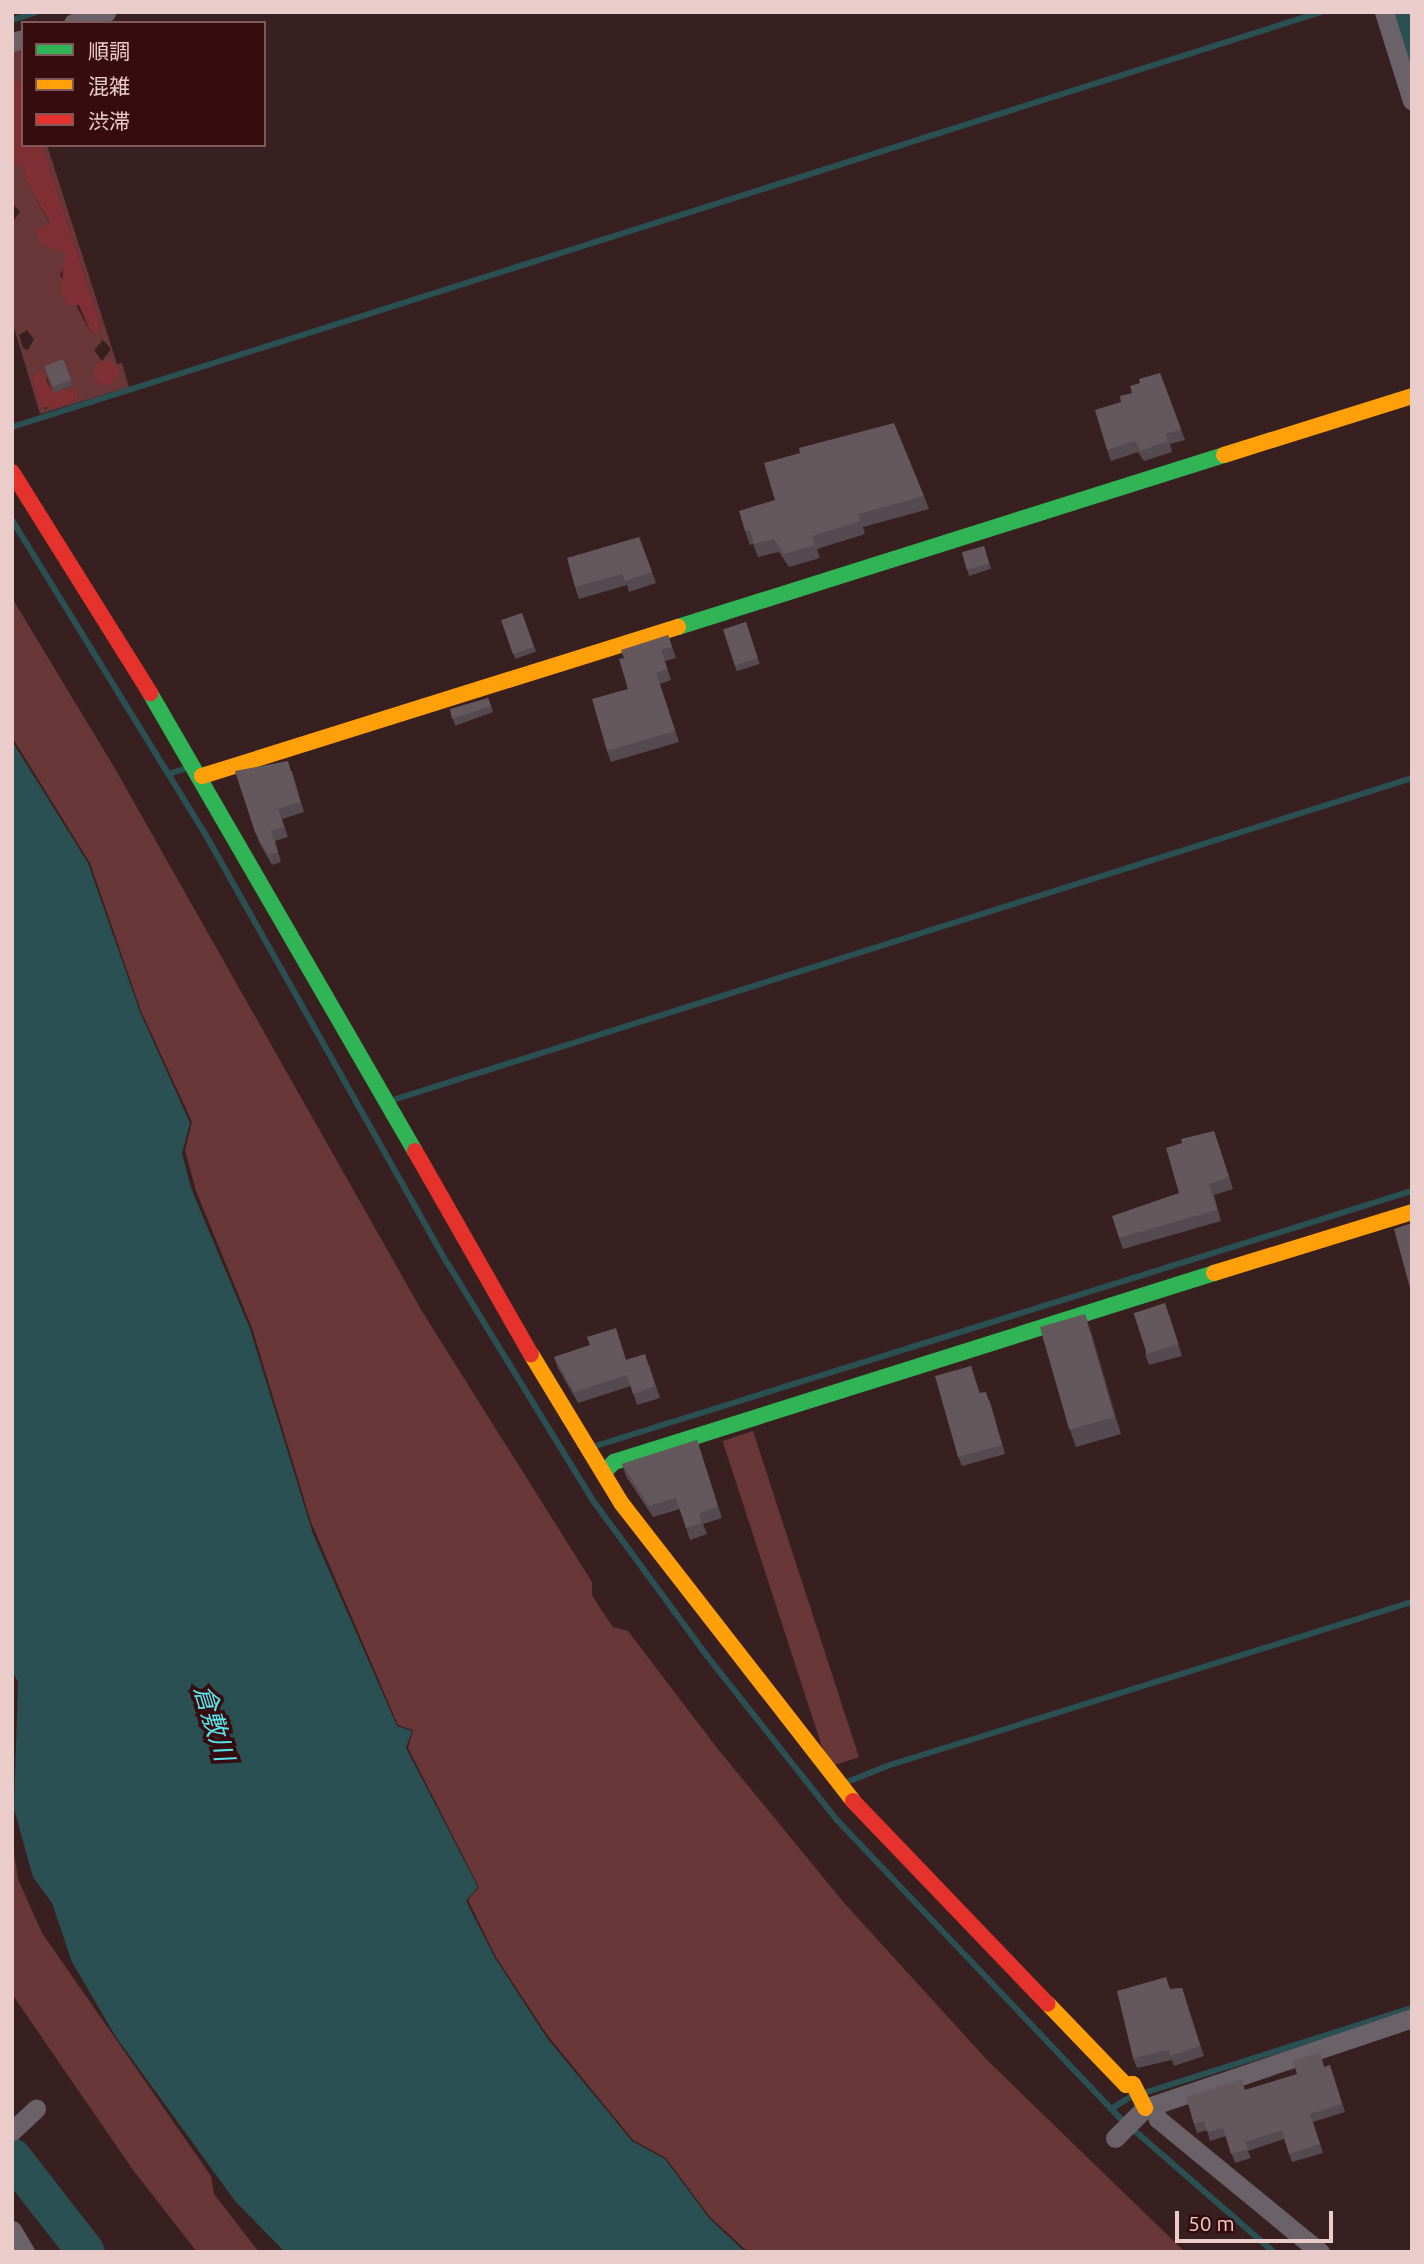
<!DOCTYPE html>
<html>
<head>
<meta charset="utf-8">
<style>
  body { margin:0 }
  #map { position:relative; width:1424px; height:2264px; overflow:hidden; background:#382021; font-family:Ubuntu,"Noto Sans JP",sans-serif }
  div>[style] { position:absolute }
  .green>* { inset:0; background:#6a3738; transform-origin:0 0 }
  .forest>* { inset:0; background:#803034 }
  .round { border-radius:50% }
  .water>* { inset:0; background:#2a5053 }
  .stream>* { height:6px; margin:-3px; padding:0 3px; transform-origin:3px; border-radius:3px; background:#2a5053 }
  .river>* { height:38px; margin:-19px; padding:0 19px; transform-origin:19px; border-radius:19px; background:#2a5053 }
  .street>* { height:19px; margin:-9.5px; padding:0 9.5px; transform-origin:9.5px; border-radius:9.5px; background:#6b6169 }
  .fast>* { height:16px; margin:-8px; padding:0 8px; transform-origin:8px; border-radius:8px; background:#30b455 }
  .slow>* { height:16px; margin:-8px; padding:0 8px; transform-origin:8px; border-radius:8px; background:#ff9f0a }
  .jam>* { height:16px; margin:-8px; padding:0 8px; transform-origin:8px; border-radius:8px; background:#e5322d }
  .wall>* { inset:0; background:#544a4f; transform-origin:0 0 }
  .shaded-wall>* { inset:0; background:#423337 }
  .building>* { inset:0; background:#64585d; transform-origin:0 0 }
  span { translate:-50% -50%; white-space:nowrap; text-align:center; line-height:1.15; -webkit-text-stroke:7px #370c0f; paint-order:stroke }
  .water-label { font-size:26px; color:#56e6ed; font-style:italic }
  .frame { position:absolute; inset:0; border:14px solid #eacccb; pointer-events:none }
  .legend { position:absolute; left:21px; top:21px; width:245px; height:126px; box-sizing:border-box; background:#370c0f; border:2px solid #7f595a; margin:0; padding:9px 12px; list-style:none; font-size:21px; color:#eacccb }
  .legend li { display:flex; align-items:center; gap:14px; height:35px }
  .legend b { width:35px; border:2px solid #7f595a }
  .scale { position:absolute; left:1175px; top:2211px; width:158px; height:32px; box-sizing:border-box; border:4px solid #eacccb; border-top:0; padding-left:9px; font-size:21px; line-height:24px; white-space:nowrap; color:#eacccb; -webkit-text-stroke:5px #370c0f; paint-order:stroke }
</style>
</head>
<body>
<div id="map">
  <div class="green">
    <i style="clip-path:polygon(21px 47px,23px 84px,12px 83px,12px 50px)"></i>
    <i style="clip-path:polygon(evenodd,42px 145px,47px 145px,117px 364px,122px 363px,129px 387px,40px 414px,12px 321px,12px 223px,20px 212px,12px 203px,12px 160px,25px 170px,25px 179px,50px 224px,53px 247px,65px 252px,67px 263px,60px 275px,91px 333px,98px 334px,100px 323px,42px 145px,27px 330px,34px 339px,28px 350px,23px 348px,19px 335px,27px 330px,42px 145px,103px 340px,111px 349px,102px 361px,94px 350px,103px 340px,42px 145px,47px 377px,52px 393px,76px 389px,79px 399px,45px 409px,47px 377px)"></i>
    <i style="clip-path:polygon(12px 598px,114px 767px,423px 1313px,592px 1582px,592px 1595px,600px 1608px,613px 1627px,628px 1631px,717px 1748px,845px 1904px,988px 2061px,1185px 2252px,748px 2252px,710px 2217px,666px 2158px,633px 2140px,548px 2036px,496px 1957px,468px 1900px,479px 1887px,408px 1748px,413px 1730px,398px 1725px,311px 1522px,252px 1328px,196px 1191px,185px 1150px,192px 1122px,141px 1011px,90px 863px,12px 737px)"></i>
    <i style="left:753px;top:1431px;width:343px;height:32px;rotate:72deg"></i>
    <i style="clip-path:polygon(12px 1839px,18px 1879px,42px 1933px,211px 2176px,214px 2194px,259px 2252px,197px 2252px,133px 2170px,12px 1994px)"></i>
  </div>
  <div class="forest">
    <i style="clip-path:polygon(16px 80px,23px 84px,23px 145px,42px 145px,100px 323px,98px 334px,91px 333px,79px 305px,68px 305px,61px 292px,65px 252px,41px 244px,36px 231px,50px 223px,25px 179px,25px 170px,12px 161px,12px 83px)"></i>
    <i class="round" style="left:94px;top:361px;width:24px;height:24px"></i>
    <i style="clip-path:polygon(42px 371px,52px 392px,76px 389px,79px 399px,54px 408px,40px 407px,32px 377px)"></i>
  </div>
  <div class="water">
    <i style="clip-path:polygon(12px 741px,88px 863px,140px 1012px,190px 1123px,182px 1153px,191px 1188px,250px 1329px,313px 1534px,397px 1726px,412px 1731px,406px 1748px,478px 1887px,466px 1901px,495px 1958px,547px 2038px,632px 2141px,665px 2159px,709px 2218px,745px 2252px,285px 2252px,235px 2201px,116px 2037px,72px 1962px,52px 1903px,33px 1877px,14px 1809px,18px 1682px,12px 1671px)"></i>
  </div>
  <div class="stream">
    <i style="left:12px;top:20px;width:25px;rotate:-18deg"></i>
    <i style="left:12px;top:427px;width:1373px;rotate:-17.59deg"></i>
    <i style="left:12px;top:520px;width:364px;rotate:58.4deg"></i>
    <i style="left:203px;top:830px;width:498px;rotate:60.6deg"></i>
    <i style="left:448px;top:1264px;width:279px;rotate:58.5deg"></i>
    <i style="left:594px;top:1502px;width:191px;rotate:53.7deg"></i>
    <i style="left:707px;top:1656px;width:209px;rotate:51.6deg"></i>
    <i style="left:837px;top:1820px;width:410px;rotate:46.5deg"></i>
    <i style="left:1119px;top:2117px;width:206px;rotate:41.1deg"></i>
    <i style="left:168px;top:774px;width:21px;rotate:-17deg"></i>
    <i style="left:396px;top:1099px;width:1066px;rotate:-17.53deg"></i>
    <i style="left:592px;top:1447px;width:859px;rotate:-17.34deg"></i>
    <i style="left:847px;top:1782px;width:46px;rotate:-21.6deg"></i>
    <i style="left:890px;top:1765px;width:547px;rotate:-17.34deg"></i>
    <i style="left:1147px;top:2092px;width:278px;rotate:-17.6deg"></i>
    <i style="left:1111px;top:2109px;width:22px;rotate:-32deg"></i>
  </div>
  <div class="river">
    <i style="left:1398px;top:12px;width:47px;rotate:72.7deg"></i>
    <i style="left:12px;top:2157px;width:120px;rotate:52.1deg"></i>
  </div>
  <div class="street">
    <i style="left:1384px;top:12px;width:93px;rotate:72.5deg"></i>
    <i style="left:73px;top:23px;width:35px;rotate:-18deg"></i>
    <i style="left:12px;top:42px;width:11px;rotate:-15deg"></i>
    <i style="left:1152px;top:2106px;width:14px;rotate:65deg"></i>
    <i style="left:1158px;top:2119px;width:210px;rotate:39.4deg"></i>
    <i style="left:12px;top:2131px;width:33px;rotate:-43deg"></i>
    <i style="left:1115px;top:2138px;width:42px;rotate:-45deg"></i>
    <i style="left:1145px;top:2108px;width:282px;rotate:-18.6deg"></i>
    <i style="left:12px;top:2230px;width:26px;rotate:59deg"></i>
  </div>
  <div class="fast">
    <i style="left:678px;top:627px;width:572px;rotate:-17.49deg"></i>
    <i style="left:150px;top:693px;width:529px;rotate:59.95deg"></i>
    <i style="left:605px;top:1471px;width:13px;rotate:-45deg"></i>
    <i style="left:614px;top:1462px;width:629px;rotate:-17.48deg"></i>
  </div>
  <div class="slow">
    <i style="left:1224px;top:455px;width:197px;rotate:-17.4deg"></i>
    <i style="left:202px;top:776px;width:499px;rotate:-17.4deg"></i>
    <i style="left:1214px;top:1273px;width:207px;rotate:-17.1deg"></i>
    <i style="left:531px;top:1354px;width:175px;rotate:58.8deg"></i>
    <i style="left:622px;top:1504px;width:376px;rotate:52.1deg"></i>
    <i style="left:1048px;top:2004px;width:112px;rotate:46.1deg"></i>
    <i style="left:1126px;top:2085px;width:7px;rotate:-8deg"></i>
    <i style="left:1133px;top:2084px;width:27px;rotate:63deg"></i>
  </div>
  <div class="jam">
    <i style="left:12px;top:472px;width:261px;rotate:58deg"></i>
    <i style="left:415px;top:1151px;width:234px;rotate:60.3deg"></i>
    <i style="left:853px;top:1801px;width:281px;rotate:46.2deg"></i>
  </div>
  <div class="wall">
    <i style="left:63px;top:359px;width:28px;height:20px;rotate:69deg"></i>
    <i style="clip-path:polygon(1160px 373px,1185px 440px,1170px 444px,1172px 452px,1144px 461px,1138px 452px,1111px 461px,1107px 450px,1132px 393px,1140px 383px)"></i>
    <i style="clip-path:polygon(924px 496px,929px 509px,863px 527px,865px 534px,817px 549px,820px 558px,789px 567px,779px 552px,758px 557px,753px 544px,750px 545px,745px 531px,775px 500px)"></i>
    <i style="clip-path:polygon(639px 537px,656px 583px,629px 592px,627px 585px,579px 599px,575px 587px)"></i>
    <i style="left:984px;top:547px;width:23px;height:23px;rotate:72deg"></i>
    <i style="left:522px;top:613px;width:41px;height:22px;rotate:70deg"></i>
    <i style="left:746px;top:622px;width:44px;height:24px;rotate:72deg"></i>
    <i style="clip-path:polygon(668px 635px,676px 658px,665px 661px,671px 680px,660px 684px,679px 742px,611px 762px,607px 751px,628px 689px,624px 658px)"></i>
    <i style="left:488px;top:698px;width:15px;height:40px;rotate:70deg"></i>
    <i style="clip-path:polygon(235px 771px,292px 771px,304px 812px,282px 819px,288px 837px,275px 841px,281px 862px,272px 865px,259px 842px)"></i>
    <i style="clip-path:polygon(1214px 1131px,1233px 1189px,1214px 1195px,1221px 1221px,1123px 1249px,1119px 1238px,1179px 1193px,1182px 1143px)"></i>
    <i style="clip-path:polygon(1169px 1314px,1182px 1356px,1149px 1365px,1145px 1354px)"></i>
    <i style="clip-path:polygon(1091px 1331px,1121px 1434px,1076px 1447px,1070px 1430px)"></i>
    <i style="clip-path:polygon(554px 1357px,626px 1360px,649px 1365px,660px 1398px,637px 1405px,631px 1386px,578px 1403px,558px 1368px)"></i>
    <i style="clip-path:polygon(971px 1366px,980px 1393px,990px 1401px,1005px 1454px,962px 1466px,958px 1457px)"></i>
    <i style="clip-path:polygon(697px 1440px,722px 1518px,703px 1524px,707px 1534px,690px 1540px,680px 1509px,653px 1517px,626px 1476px,622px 1464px)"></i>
    <i style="clip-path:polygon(1182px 1988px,1204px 2056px,1174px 2066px,1172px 2060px,1137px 2068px,1133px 2058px,1171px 1989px)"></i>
    <i style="clip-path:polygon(1330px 2065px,1345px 2112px,1313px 2122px,1323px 2153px,1292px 2162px,1284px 2139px,1248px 2151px,1251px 2158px,1235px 2163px,1226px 2136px,1210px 2141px,1207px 2130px,1197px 2133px,1194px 2124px,1245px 2090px)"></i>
  </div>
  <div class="shaded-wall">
    <i style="clip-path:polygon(1085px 1314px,1091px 1331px,1121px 1434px,1115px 1417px)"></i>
  </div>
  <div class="building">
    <i style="left:63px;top:359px;width:22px;height:20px;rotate:68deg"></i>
    <i style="clip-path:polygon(1160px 373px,1181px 429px,1166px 434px,1168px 441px,1140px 451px,1135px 441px,1107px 450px,1095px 410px,1121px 402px,1120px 396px,1132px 393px,1130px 386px,1140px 383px,1139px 379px)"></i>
    <i style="clip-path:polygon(894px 423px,924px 496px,858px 514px,860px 521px,812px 536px,815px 545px,784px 554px,774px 539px,754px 544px,750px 530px,745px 531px,739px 511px,775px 500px,764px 463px,800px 453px,799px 448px)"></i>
    <i style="clip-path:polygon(639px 537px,652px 572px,625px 581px,622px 574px,575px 587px,567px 558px)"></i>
    <i style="left:984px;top:546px;width:18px;height:23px;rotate:74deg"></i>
    <i style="left:522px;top:613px;width:36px;height:22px;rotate:71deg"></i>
    <i style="left:746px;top:622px;width:38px;height:24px;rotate:72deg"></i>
    <i style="clip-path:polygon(668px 635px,672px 647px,661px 650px,667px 669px,656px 673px,675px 731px,607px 751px,592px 699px,628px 689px,619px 659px,624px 658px,621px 650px)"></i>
    <i style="clip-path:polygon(488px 698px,491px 706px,452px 719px,450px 709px)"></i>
    <i style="clip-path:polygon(288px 761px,300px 802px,278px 809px,284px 827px,271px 831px,278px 852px,268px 855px,255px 832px,235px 771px)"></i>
    <i style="clip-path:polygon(1214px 1131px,1229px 1177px,1209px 1184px,1217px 1210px,1119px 1238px,1112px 1216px,1179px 1193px,1166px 1148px,1182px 1143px,1181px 1139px)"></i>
    <i style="clip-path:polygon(1412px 1223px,1412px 1287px,1410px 1288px,1394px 1229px)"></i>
    <i style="left:1165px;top:1303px;width:43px;height:33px;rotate:72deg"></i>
    <i style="left:1085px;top:1314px;width:107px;height:47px;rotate:74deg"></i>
    <i style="clip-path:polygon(616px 1328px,626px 1360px,645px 1354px,655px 1386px,633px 1394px,627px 1375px,574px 1392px,554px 1357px,590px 1345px,587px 1337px)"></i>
    <i style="clip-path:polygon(971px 1366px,979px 1393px,986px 1392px,1002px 1445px,958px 1457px,935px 1376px)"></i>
    <i style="clip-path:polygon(697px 1440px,718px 1507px,699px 1513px,702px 1523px,686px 1528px,676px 1498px,649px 1506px,622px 1464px)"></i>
    <i style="clip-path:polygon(1166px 1977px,1170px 1989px,1182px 1988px,1200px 2046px,1170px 2056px,1169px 2050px,1133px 2058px,1117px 1991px)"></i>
    <i style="clip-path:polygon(1320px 2052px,1324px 2067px,1330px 2065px,1342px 2104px,1310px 2114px,1320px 2144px,1289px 2154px,1282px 2130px,1245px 2142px,1248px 2149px,1231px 2154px,1223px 2128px,1207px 2132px,1204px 2121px,1194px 2124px,1186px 2097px,1242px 2079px,1245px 2090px,1297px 2074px,1293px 2061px)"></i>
  </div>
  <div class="water-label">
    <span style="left:214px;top:1723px;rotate:73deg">倉敷川</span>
  </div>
  <div class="frame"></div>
  <ul class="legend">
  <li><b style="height:9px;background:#30b455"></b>順調</li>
  <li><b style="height:9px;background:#ff9f0a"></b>混雑</li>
  <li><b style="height:9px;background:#e5322d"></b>渋滞</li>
  </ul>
  <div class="scale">50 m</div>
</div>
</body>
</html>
